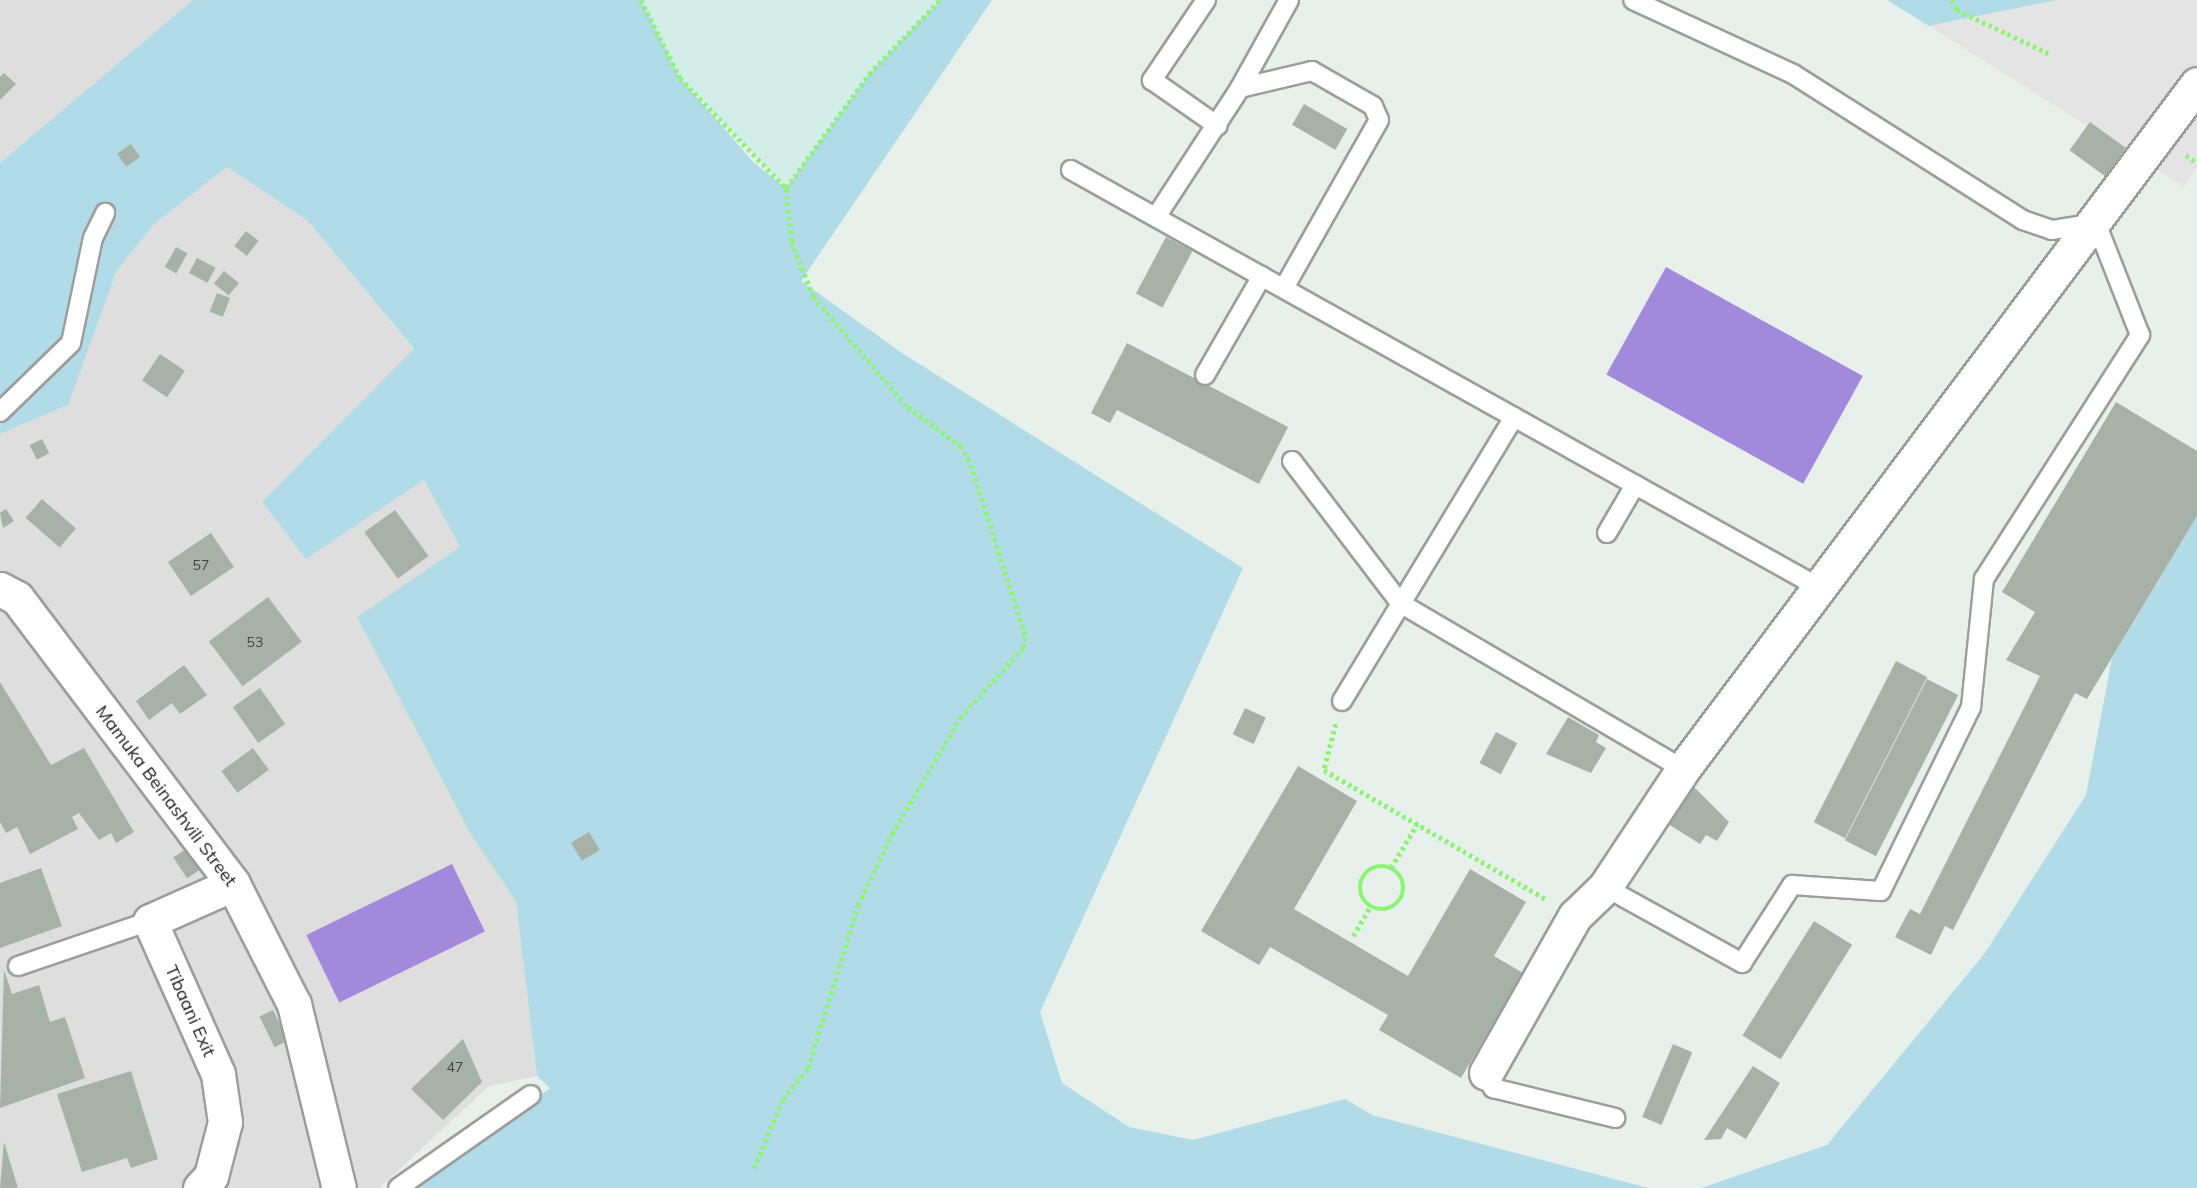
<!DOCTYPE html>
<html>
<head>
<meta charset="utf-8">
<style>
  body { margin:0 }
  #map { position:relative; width:2197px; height:1188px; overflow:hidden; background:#e7f0ea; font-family:Mulish,sans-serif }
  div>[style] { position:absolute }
  .residential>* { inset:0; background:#dddedd }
  .farmland>* { inset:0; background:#d3eee8 }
  .grass>* { inset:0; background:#b0dbe7 }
  .pitch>* { inset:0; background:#a389db; transform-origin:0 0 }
  .parking>* { inset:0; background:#e4e4e4 }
  .building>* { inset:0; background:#a6b2a8; transform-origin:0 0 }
  .path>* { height:4.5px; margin-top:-2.25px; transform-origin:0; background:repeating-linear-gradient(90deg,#8df375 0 3.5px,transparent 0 7px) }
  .path>.ring { margin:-2.25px; padding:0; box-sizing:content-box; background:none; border:4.5px solid #8df375; border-radius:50% }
  .roads { filter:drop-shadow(2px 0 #9d9d9d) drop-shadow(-2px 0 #9d9d9d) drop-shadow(0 2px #9d9d9d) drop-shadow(0 -2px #9d9d9d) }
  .service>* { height:18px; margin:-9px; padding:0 9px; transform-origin:9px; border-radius:9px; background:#fff }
  .minor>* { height:33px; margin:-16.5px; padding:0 16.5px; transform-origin:16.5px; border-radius:16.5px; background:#fff }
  span { translate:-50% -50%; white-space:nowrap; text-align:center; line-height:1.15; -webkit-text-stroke:7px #fff; paint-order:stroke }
  .number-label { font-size:14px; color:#424442 }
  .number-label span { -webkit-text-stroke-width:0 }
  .street-label { font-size:18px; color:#202020 }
</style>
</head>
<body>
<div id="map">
  <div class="residential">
    <i style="clip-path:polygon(0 0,193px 0,0 163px)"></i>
    <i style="clip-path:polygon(227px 167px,308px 221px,414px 350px,262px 502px,306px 559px,424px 480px,461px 547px,357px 617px,471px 835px,516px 901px,537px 1076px,489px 1086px,379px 1188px,346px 1188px,236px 872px,48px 610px,0 575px,0 434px,68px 405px,117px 270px,154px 224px)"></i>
    <i style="clip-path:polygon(0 604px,16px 616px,210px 873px,276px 994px,328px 1188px,0 1188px)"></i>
  </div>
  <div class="farmland">
    <i style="clip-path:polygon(641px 0,940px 0,869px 74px,786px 188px,680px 78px)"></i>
  </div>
  <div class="grass">
    <i style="clip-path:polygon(193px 0,641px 0,680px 78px,754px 163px,786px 188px,869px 74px,940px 0,992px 0,801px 281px,902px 353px,1243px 568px,1040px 1012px,1062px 1083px,1129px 1127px,1193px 1140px,1345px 1099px,1372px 1115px,1648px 1188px,412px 1188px,550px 1088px,537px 1076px,516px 901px,471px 835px,357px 617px,460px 547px,424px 480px,306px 559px,262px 502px,414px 349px,308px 221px,227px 167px,154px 224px,117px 270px,68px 405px,0 434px,0 163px)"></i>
    <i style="clip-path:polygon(1887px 0,2058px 0,1929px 26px)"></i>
    <i style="clip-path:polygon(2197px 516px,2197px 1188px,1701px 1188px,1827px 1145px,1985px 953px,2086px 795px,2112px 658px)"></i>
  </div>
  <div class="pitch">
    <i style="left:1666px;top:267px;width:225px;height:123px;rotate:29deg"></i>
    <i style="left:452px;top:864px;width:75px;height:162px;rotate:64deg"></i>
  </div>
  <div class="parking">
    <i style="clip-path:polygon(2058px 0,2197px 0,2197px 166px,2184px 187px,1929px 26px)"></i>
  </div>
  <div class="building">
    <i style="clip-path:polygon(4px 73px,16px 84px,0 100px,0 77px)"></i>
    <i style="left:1304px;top:104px;width:50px;height:24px;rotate:30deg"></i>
    <i style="left:2090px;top:122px;width:44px;height:35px;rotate:36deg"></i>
    <i style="left:131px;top:144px;width:16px;height:17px;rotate:55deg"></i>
    <i style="left:246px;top:231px;width:16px;height:19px;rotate:38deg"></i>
    <i style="left:1166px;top:237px;width:30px;height:64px;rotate:28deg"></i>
    <i style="left:176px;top:247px;width:13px;height:23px;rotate:29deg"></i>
    <i style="left:197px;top:258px;width:21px;height:17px;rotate:28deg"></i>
    <i style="left:224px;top:271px;width:19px;height:16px;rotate:39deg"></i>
    <i style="left:217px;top:293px;width:14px;height:20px;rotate:21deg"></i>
    <i style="clip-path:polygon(1127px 343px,1288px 427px,1259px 484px,1117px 410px,1110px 423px,1091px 413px)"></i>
    <i style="left:160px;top:354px;width:30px;height:32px;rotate:34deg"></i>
    <i style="clip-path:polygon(2116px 402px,2197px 451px,2197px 516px,2087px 699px,2075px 693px,1953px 930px,1945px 926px,1931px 955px,1895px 937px,1910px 909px,1920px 914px,2040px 676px,2006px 660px,2035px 612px,2002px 592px)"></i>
    <i style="left:42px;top:439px;width:16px;height:14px;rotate:63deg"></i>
    <i style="left:42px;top:499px;width:45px;height:25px;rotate:41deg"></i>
    <i style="clip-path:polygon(6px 509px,14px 521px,3px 528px,0 513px)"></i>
    <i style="left:395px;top:510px;width:57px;height:38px;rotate:54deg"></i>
    <i style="left:211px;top:533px;width:41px;height:52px;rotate:56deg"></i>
    <i style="left:268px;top:597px;width:56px;height:74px;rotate:53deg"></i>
    <i style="left:1896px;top:661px;width:35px;height:181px;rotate:27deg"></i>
    <i style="clip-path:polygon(184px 665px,207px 695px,180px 714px,172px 703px,149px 720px,136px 701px)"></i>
    <i style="left:1927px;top:679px;width:35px;height:181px;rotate:27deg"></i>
    <i style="clip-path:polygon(0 682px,51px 765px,84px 748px,134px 832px,116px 843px,111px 833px,99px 840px,79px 813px,72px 817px,78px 829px,30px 854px,17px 827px,6px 833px,0 822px)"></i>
    <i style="left:260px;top:688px;width:44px;height:33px;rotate:55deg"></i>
    <i style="left:1245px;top:708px;width:23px;height:29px;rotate:25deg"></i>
    <i style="clip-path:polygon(1568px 717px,1599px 735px,1596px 742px,1606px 748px,1591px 773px,1546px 754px)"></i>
    <i style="left:1496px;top:732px;width:24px;height:35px;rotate:28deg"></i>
    <i style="left:253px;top:748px;width:27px;height:39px;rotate:54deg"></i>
    <i style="clip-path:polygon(1298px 766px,1357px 801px,1294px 909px,1408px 976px,1470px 869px,1526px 902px,1494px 956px,1523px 973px,1461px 1078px,1379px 1030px,1388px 1015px,1270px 947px,1259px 965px,1201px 931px)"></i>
    <i style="clip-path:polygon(1692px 785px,1729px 822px,1717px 841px,1706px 835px,1700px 844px,1668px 824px)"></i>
    <i style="left:589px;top:832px;width:21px;height:21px;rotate:59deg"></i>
    <i style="left:189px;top:847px;width:25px;height:19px;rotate:56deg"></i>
    <i style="clip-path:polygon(41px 868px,62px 926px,0 948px,0 883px)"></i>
    <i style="left:1814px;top:921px;width:45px;height:135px;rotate:32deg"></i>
    <i style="clip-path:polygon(4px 970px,12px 994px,39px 985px,50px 1022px,65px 1017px,85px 1078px,0 1108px)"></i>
    <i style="left:273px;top:1010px;width:34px;height:15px;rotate:64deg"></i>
    <i style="clip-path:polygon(463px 1039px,482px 1082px,443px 1120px,411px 1089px)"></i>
    <i style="left:1673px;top:1044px;width:21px;height:79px;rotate:23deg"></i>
    <i style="clip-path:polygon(1753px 1066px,1780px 1083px,1746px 1139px,1727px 1128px,1721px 1139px,1704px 1140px)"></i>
    <i style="clip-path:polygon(131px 1071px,158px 1159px,131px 1168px,127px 1158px,82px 1172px,57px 1094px)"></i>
    <i style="clip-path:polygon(4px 1142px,18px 1188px,0 1188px)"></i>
  </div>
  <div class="path">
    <i style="left:641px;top:0;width:87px;rotate:63.4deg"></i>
    <i style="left:680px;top:78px;width:153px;rotate:46.1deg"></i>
    <i style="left:786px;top:188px;width:141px;rotate:-53.9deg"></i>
    <i style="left:869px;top:74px;width:103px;rotate:-46.2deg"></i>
    <i style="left:1952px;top:0;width:11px;rotate:63deg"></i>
    <i style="left:1957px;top:10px;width:101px;rotate:25.3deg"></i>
    <i style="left:2186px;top:155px;width:14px;rotate:36deg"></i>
    <i style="left:1336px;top:724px;width:48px;rotate:104.6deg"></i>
    <i style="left:1324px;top:770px;width:258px;rotate:30.2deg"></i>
    <i class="ring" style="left:1360px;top:866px;width:39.5px;height:39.5px"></i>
    <i style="left:1391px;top:868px;width:51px;rotate:-59.4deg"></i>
    <i style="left:1353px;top:936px;width:34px;rotate:-60deg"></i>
    <i style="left:754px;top:1168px;width:75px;rotate:-67.2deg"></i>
    <i style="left:783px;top:1099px;width:40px;rotate:-51deg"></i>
    <i style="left:808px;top:1068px;width:170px;rotate:-72.9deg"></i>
    <i style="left:858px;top:905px;width:79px;rotate:-64.4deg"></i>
    <i style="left:892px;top:834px;width:134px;rotate:-59.6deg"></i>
    <i style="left:960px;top:718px;width:94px;rotate:-48deg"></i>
    <i style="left:1023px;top:648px;width:13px;rotate:-81deg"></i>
    <i style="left:1025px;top:635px;width:183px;rotate:-107.8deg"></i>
    <i style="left:969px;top:461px;width:16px;rotate:-120deg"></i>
    <i style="left:961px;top:447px;width:69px;rotate:-143.3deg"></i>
    <i style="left:906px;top:406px;width:143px;rotate:-130.5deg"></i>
    <i style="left:813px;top:297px;width:60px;rotate:-111.4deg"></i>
    <i style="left:791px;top:241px;width:53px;rotate:-95.4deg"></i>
  </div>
  <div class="roads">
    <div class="service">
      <i style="left:1206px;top:0;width:97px;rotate:124deg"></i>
      <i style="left:1152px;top:80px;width:80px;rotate:34.9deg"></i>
      <i style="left:1240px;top:88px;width:101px;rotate:-60.9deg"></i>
      <i style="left:1071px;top:170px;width:858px;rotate:29.16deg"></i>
      <i style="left:1156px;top:217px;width:154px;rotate:-56.9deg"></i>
      <i style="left:1240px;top:88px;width:74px;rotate:-13.3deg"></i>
      <i style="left:1312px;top:71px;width:70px;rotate:29.8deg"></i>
      <i style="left:1373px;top:106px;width:15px;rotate:67deg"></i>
      <i style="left:1379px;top:120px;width:193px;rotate:119.5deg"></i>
      <i style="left:1205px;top:375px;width:114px;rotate:-60.1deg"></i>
      <i style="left:0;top:412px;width:99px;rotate:-44.2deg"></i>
      <i style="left:71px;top:343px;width:107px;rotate:-78.2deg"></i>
      <i style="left:93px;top:238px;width:28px;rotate:-64deg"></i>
      <i style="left:1292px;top:461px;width:178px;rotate:52.7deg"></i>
      <i style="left:1400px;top:603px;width:328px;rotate:30.4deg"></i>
      <i style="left:1607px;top:533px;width:56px;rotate:-59.7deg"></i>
      <i style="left:1342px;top:701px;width:332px;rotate:-58.8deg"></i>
      <i style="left:1605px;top:887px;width:157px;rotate:29deg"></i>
      <i style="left:1742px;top:963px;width:93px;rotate:-57.3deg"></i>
      <i style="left:1792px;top:885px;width:89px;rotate:3.9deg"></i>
      <i style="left:1881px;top:891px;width:205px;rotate:-63.9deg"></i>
      <i style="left:1971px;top:707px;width:129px;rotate:-84.2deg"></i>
      <i style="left:1984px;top:579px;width:290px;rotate:-57.4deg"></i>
      <i style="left:2140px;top:335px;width:120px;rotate:-111.4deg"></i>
      <i style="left:2096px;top:223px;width:45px;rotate:171deg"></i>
      <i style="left:2052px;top:230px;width:31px;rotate:-161deg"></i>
      <i style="left:2023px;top:220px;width:272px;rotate:-147.6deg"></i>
      <i style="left:1793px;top:74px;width:176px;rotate:-155.2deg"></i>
      <i style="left:18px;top:966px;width:139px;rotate:-18.8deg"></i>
      <i style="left:1486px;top:1073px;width:17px;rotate:65deg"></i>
      <i style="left:1493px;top:1088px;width:126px;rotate:13.8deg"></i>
      <i style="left:398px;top:1188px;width:162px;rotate:-35deg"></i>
    </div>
    <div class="minor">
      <i style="left:0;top:589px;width:19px;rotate:28deg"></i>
      <i style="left:17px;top:598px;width:358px;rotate:52.9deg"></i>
      <i style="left:233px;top:884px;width:135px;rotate:63.1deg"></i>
      <i style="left:294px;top:1004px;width:189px;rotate:76.3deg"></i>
      <i style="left:1486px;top:1073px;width:180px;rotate:-60.5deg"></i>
      <i style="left:1575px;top:916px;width:42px;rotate:-44deg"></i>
      <i style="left:1605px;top:887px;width:141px;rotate:-56.5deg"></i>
      <i style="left:1683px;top:769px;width:856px;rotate:-53.12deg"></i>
      <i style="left:200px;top:1188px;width:16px;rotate:-47deg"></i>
      <i style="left:211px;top:1176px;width:56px;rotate:-75.5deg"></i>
      <i style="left:225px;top:1122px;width:49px;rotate:-98.3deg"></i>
      <i style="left:218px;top:1074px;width:167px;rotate:-114deg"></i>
      <i style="left:150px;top:921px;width:91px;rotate:-24deg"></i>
    </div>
  </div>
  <div class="number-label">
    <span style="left:201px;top:565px">57</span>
    <span style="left:255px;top:642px">53</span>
    <span style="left:455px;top:1067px">47</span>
  </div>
  <div class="street-label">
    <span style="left:166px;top:796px;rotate:53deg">Mamuka Beinashvili Street</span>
    <span style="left:190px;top:1011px;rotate:66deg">Tibaani Exit</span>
  </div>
</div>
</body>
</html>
